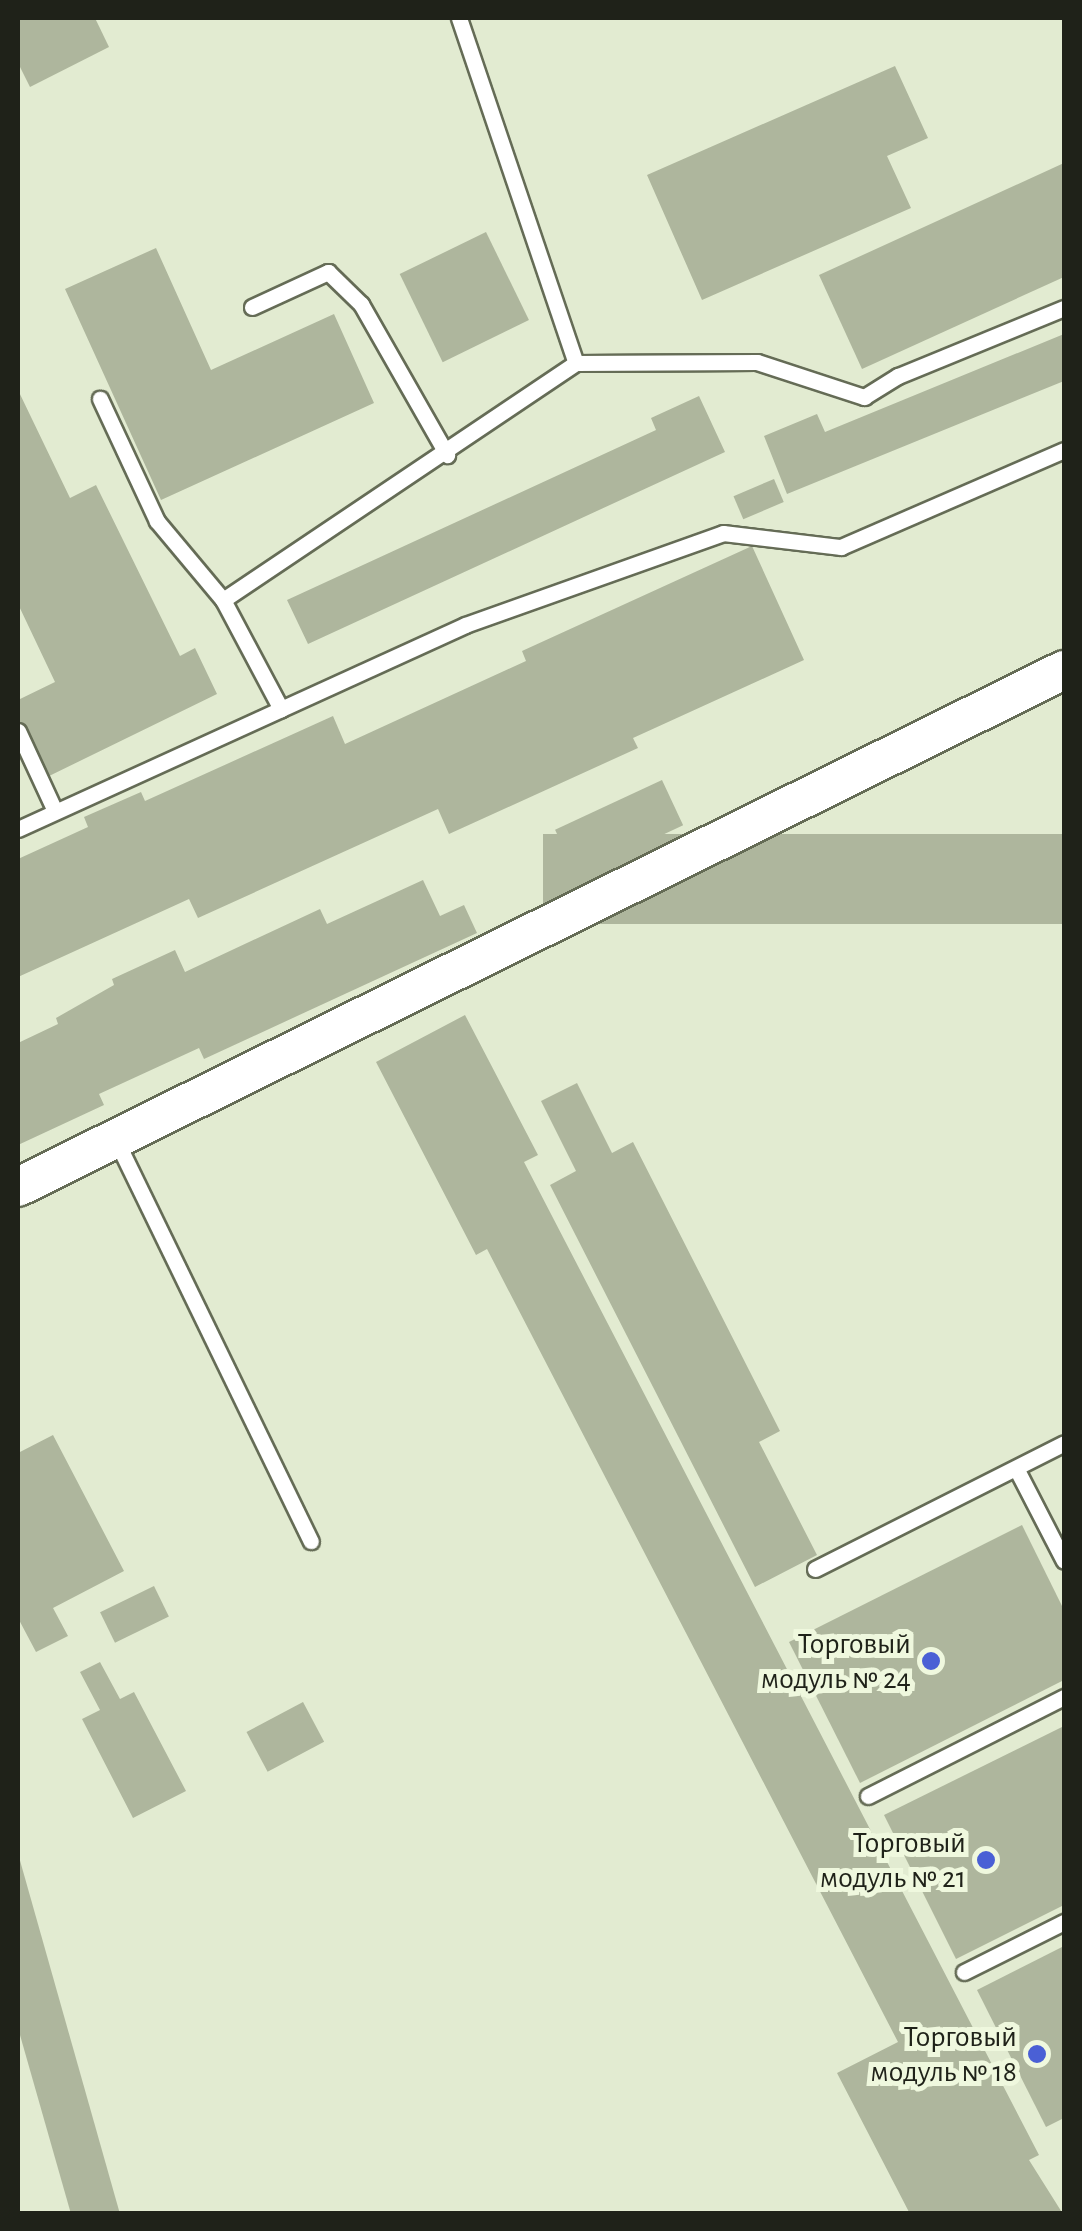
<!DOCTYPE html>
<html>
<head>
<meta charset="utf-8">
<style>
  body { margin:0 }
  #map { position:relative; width:1082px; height:2231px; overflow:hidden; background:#e2ebd1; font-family:"Alegreya Sans",sans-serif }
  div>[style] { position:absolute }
  .building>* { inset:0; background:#aeb69d; transform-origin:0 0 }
  .roads { filter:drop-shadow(2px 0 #656c56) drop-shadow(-2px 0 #656c56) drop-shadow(0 2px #656c56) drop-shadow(0 -2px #656c56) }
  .service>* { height:15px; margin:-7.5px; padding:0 7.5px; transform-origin:7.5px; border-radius:7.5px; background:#fff }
  .tertiary>* { height:38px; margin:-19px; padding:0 19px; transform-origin:19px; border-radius:19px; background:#fff }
  .dots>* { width:28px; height:28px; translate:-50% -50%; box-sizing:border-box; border:5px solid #eff8de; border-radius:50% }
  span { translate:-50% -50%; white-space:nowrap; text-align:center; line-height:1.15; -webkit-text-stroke:10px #eff8de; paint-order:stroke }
  .poi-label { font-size:30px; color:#1f2219 }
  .right { translate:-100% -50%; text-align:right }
  .frame { position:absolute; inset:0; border:20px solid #1f2219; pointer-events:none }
</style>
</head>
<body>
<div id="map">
  <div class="building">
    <i style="clip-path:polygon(18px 18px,95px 18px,109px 47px,30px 87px,18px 63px)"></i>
    <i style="clip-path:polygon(895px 66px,928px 138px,887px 156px,911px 208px,702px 300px,647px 175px)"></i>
    <i style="clip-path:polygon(1064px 163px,1064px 277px,862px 369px,819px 275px)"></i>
    <i style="left:486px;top:232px;width:98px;height:96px;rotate:64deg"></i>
    <i style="clip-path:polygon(156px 248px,211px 370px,334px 314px,374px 403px,161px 500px,65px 289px)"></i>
    <i style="clip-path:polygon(1064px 334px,1064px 381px,787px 494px,764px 436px,817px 414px,825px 432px)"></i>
    <i style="clip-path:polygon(18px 390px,70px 498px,96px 485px,180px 656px,195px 648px,217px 694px,45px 778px,18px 722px,18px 700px,55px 682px,18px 604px)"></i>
    <i style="clip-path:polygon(699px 396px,725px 452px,308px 644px,287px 600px,656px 430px,651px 418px)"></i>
    <i style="left:774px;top:479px;width:25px;height:44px;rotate:67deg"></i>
    <i style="clip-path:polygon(752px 546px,804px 660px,633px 738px,638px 748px,449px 834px,438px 809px,198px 918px,189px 899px,18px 977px,18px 859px,88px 827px,84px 817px,141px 792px,145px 801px,333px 716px,345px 744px,526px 661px,522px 651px)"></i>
    <i style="left:662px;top:780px;width:50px;height:118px;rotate:65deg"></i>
    <i style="left:1064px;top:834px;width:90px;height:521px;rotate:90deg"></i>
    <i style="clip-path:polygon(423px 880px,440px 916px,464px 905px,477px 933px,204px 1059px,199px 1048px,99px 1094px,104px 1105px,18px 1145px,18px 1043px,58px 1024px,56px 1018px,114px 985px,112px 979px,175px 950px,185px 972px,320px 909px,327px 924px)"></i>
    <i style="clip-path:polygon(465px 1015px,538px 1155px,524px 1162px,1039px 2155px,1029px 2160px,1063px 2214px,910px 2214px,837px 2073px,898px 2042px,487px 1249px,476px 1255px,376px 1062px)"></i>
    <i style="clip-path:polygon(577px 1083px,612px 1153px,633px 1142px,780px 1431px,759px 1442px,817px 1555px,755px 1587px,550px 1185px,576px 1171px,541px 1101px)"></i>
    <i style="clip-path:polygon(53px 1435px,124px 1571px,53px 1608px,68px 1636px,36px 1652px,18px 1618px,18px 1453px)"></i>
    <i style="clip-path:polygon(1022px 1525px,1064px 1610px,1064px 1680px,860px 1783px,789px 1642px)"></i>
    <i style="left:154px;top:1586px;width:34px;height:60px;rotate:64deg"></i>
    <i style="clip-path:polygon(100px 1662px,120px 1699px,134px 1692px,186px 1791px,133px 1818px,82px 1719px,100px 1710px,80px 1672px)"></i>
    <i style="left:303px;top:1702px;width:45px;height:64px;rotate:62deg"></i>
    <i style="clip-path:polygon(1064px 1726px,1064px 1905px,956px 1959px,884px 1815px)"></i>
    <i style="clip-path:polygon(18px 1857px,19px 1857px,120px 2214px,71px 2214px,18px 2028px)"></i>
    <i style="clip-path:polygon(1064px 1946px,1064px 2118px,1046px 2127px,977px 1990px)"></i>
  </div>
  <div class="roads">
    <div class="service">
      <i style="left:459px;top:18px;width:364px;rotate:71.3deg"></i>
      <i style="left:252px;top:307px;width:84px;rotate:-24.7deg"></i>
      <i style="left:328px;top:272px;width:46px;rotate:44.1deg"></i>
      <i style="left:361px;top:304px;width:174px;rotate:60.3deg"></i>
      <i style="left:223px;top:600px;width:425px;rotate:-33.9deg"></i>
      <i style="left:576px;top:363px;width:181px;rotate:-0.3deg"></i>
      <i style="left:757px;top:362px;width:113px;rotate:18.1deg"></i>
      <i style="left:864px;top:397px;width:40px;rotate:-32deg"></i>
      <i style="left:898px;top:376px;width:179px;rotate:-22.3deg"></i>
      <i style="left:281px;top:709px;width:202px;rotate:-24.5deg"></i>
      <i style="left:465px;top:625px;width:274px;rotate:-19.6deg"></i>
      <i style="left:723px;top:533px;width:119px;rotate:6.8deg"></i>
      <i style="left:841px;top:547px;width:243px;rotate:-23.5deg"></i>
      <i style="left:18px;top:731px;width:88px;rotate:65.2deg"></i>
      <i style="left:18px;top:829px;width:289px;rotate:-24.5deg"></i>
      <i style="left:281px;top:709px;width:123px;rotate:-118deg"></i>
      <i style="left:223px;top:600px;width:103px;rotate:-129.9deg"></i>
      <i style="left:157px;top:521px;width:135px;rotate:-115deg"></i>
      <i style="left:116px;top:1140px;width:446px;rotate:64.1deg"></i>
      <i style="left:1017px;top:1470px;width:102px;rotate:62.7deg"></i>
      <i style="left:815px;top:1569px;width:279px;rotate:-26.8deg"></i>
      <i style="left:868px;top:1796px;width:220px;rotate:-26.8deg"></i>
      <i style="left:964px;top:1972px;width:112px;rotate:-26.6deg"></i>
    </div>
    <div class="tertiary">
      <i style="left:18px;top:1187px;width:1167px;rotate:-26.3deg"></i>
    </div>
  </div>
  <div class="dots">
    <i style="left:931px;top:1661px;background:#4a60d5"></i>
    <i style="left:986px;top:1860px;background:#4a60d5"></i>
    <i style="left:1037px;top:2054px;background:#4a60d5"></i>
  </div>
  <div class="poi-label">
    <span class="right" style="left:911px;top:1661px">Торговый<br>модуль № 24</span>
    <span class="right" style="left:966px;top:1860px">Торговый<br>модуль № 21</span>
    <span class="right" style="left:1017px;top:2054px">Торговый<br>модуль № 18</span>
  </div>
  <div class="frame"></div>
</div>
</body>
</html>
